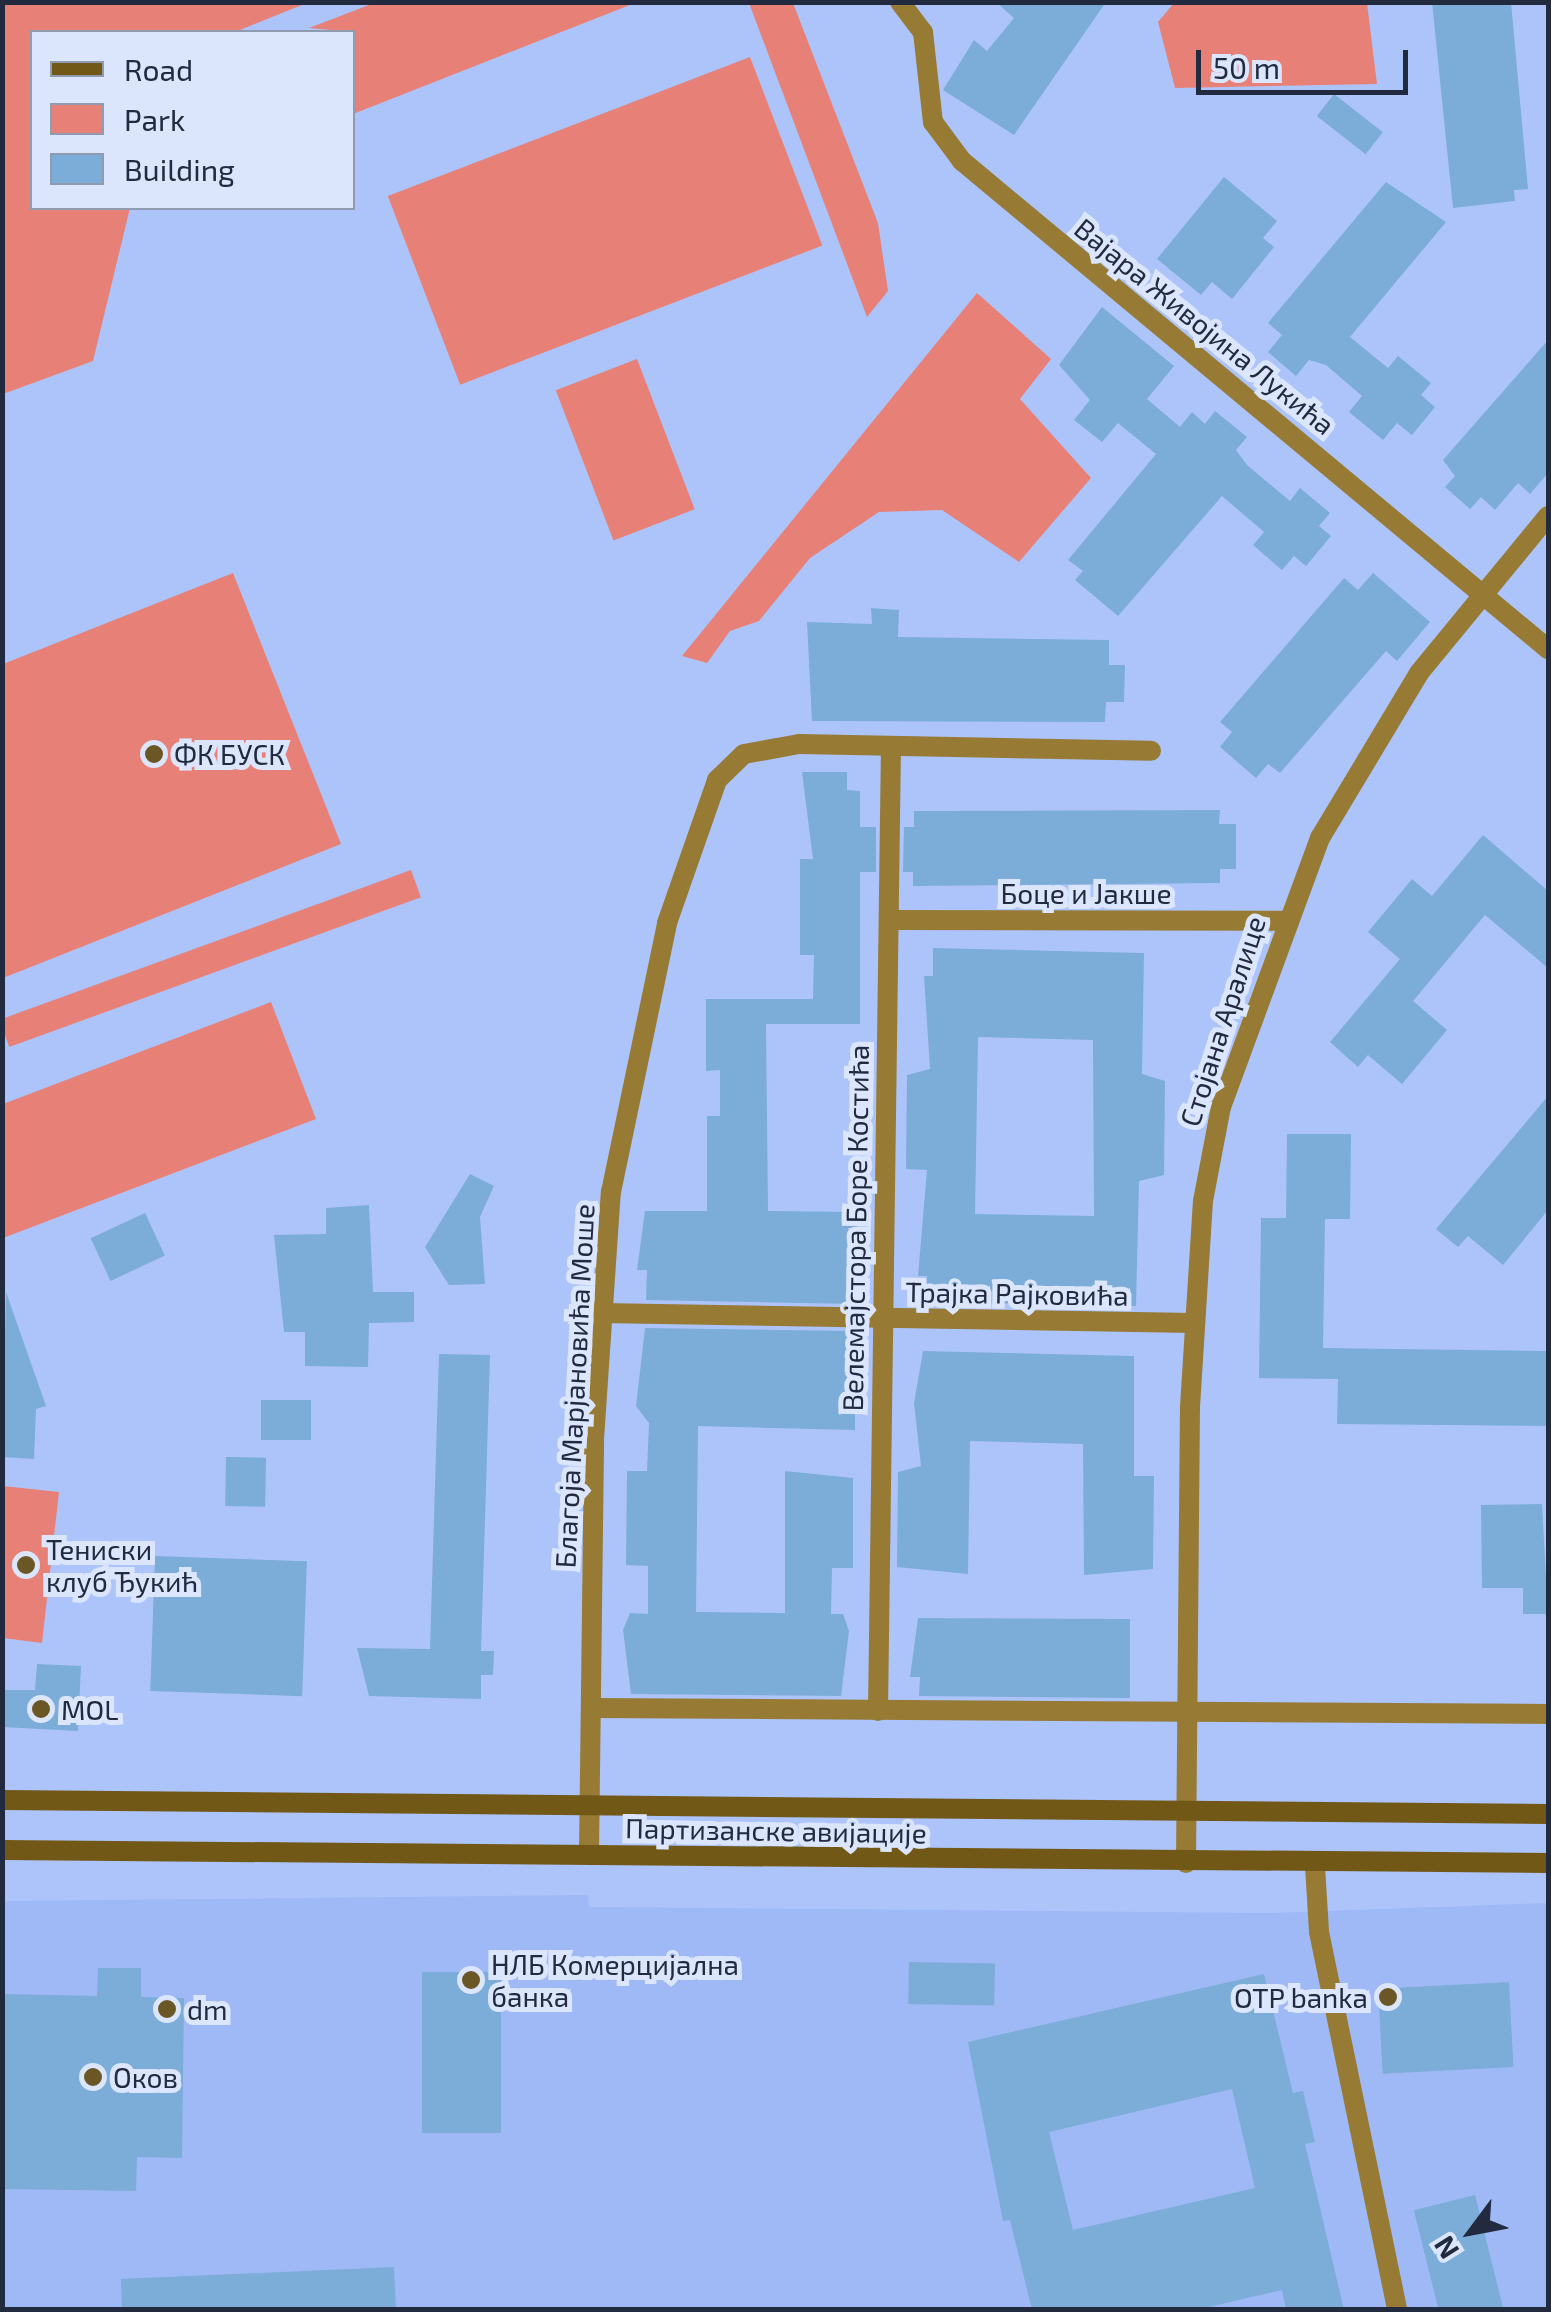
<!DOCTYPE html>
<html>
<head>
<meta charset="utf-8">
<style>
  body { margin:0 }
  #map { position:relative; width:1551px; height:2312px; overflow:hidden; background:#adc4fb; font-family:"Exo 2",sans-serif }
  div>[style] { position:absolute }
  .built>* { inset:0; background:#9fb9f6 }
  .green>* { inset:0; background:#e78178; transform-origin:0 0 }
  .building>* { inset:0; background:#7cacd8; transform-origin:0 0 }
  .minor>* { height:20px; margin:-10px; padding:0 10px; transform-origin:10px; border-radius:10px; background:#977a33 }
  .secondary>* { height:20px; margin:-10px; padding:0 10px; transform-origin:10px; border-radius:10px; background:#725816 }
  .dots>* { width:28px; height:28px; translate:-50% -50%; box-sizing:border-box; border:5px solid #dbe6fc; border-radius:50% }
  span { translate:-50% -50%; white-space:nowrap; text-align:center; line-height:1.15; -webkit-text-stroke:10px #dbe6fc; paint-order:stroke }
  .street-label { font-size:28px; color:#212a3f }
  .poi-label { font-size:28px; color:#212a3f }
  .left { translate:0 -50%; text-align:left }
  .right { translate:-100% -50%; text-align:right }
  .frame { position:absolute; inset:0; border:5px solid #212a3f; pointer-events:none }
  .legend { position:absolute; left:30px; top:30px; width:325px; height:180px; box-sizing:border-box; background:#dbe6fc; border:2px solid #919bb0; margin:0; padding:12px 18px; list-style:none; font-size:30px; color:#212a3f }
  .legend li { display:flex; align-items:center; gap:20px; height:50px }
  .legend b { width:50px; border:2px solid #919bb0 }
  .north { position:absolute; left:1421px; top:2182px; width:100px; height:100px; -webkit-text-stroke:8px #dbe6fc; paint-order:stroke; rotate:238deg; font-size:28px; font-weight:700; line-height:40px; text-align:center; color:#212a3f }
  .north::after { content:''; display:block; margin:auto; width:35px; height:45px; background:#212a3f; clip-path:polygon(50% 0,100% 100%,50% 72%,0 100%) }
  .scale { position:absolute; left:1196px; top:50px; width:212px; height:45px; box-sizing:border-box; border:5px solid #212a3f; border-top:0; padding-left:12px; font-size:30px; line-height:35px; white-space:nowrap; color:#212a3f; -webkit-text-stroke:8px #dbe6fc; paint-order:stroke }
</style>
</head>
<body>
<div id="map">
  <div class="built">
    <i style="clip-path:polygon(588px 1895px,589px 1907px,1267px 1913px,1548px 1903px,1548px 2309px,3px 2310px,3px 1901px)"></i>
  </div>
  <div class="green">
    <i style="clip-path:polygon(3px 2px,307px 3px,235px 32px,32px 32px,32px 208px,130px 208px,93px 361px,3px 394px)"></i>
    <i style="clip-path:polygon(374px 3px,374px 2px,635px 3px,353px 114px,352px 32px,309px 28px)"></i>
    <i style="clip-path:polygon(749px 3px,793px 3px,878px 223px,888px 291px,867px 317px)"></i>
    <i style="clip-path:polygon(1174px 3px,1367px 3px,1377px 84px,1175px 88px,1158px 22px)"></i>
    <i style="left:750px;top:57px;width:202px;height:388px;rotate:69deg"></i>
    <i style="clip-path:polygon(977px 293px,1051px 359px,1020px 399px,1091px 478px,1019px 562px,942px 510px,879px 512px,810px 558px,759px 621px,730px 631px,707px 663px,682px 656px)"></i>
    <i style="left:637px;top:359px;width:161px;height:87px;rotate:69deg"></i>
    <i style="clip-path:polygon(233px 573px,341px 844px,3px 978px,3px 664px)"></i>
    <i style="left:411px;top:870px;width:29px;height:438px;rotate:70deg"></i>
    <i style="clip-path:polygon(271px 1002px,316px 1119px,3px 1238px,3px 1104px)"></i>
    <i style="clip-path:polygon(3px 1486px,59px 1492px,42px 1643px,3px 1638px)"></i>
  </div>
  <div class="building">
    <i style="clip-path:polygon(996px 2px,1106px 2px,1014px 135px,943px 90px,974px 40px,987px 51px,1014px 18px)"></i>
    <i style="clip-path:polygon(1432px 2px,1511px 2px,1528px 189px,1514px 190px,1515px 201px,1453px 208px)"></i>
    <i style="left:1334px;top:94px;width:62px;height:28px;rotate:38deg"></i>
    <i style="clip-path:polygon(1224px 177px,1277px 221px,1263px 238px,1274px 247px,1232px 299px,1212px 282px,1201px 295px,1157px 259px)"></i>
    <i style="clip-path:polygon(1386px 182px,1446px 222px,1350px 337px,1388px 368px,1398px 356px,1431px 383px,1421px 395px,1435px 407px,1412px 435px,1397px 423px,1383px 440px,1349px 412px,1362px 396px,1326px 365px,1309px 360px,1296px 376px,1268px 352px,1282px 335px,1268px 323px)"></i>
    <i style="clip-path:polygon(1102px 307px,1174px 366px,1147px 399px,1180px 427px,1192px 412px,1205px 424px,1215px 411px,1247px 437px,1236px 450px,1247px 465px,1290px 501px,1300px 488px,1330px 513px,1319px 526px,1331px 536px,1306px 566px,1294px 556px,1282px 570px,1253px 545px,1264px 532px,1222px 496px,1118px 616px,1075px 580px,1083px 571px,1068px 560px,1156px 454px,1118px 423px,1102px 442px,1074px 420px,1090px 400px,1059px 365px)"></i>
    <i style="clip-path:polygon(1548px 340px,1548px 473px,1530px 494px,1518px 483px,1495px 510px,1481px 497px,1470px 509px,1445px 487px,1455px 476px,1443px 460px)"></i>
    <i style="clip-path:polygon(1373px 573px,1430px 622px,1397px 661px,1386px 651px,1280px 773px,1268px 764px,1256px 778px,1220px 747px,1232px 732px,1220px 722px,1344px 578px,1358px 590px)"></i>
    <i style="clip-path:polygon(871px 608px,899px 610px,898px 637px,1109px 640px,1109px 665px,1125px 665px,1124px 702px,1106px 702px,1105px 722px,812px 721px,807px 622px,872px 624px)"></i>
    <i style="clip-path:polygon(802px 772px,847px 772px,847px 790px,860px 791px,860px 827px,876px 827px,876px 872px,860px 872px,860px 1024px,766px 1024px,768px 1211px,858px 1212px,856px 1304px,646px 1300px,647px 1270px,637px 1270px,645px 1211px,707px 1211px,707px 1116px,720px 1116px,720px 1070px,706px 1071px,706px 999px,813px 999px,814px 955px,800px 955px,800px 859px,813px 859px)"></i>
    <i style="clip-path:polygon(1220px 810px,1219px 824px,1236px 824px,1236px 869px,1220px 869px,1220px 883px,913px 886px,913px 872px,903px 872px,904px 827px,914px 827px,914px 811px)"></i>
    <i style="clip-path:polygon(1483px 835px,1548px 891px,1548px 968px,1485px 915px,1413px 1001px,1447px 1030px,1402px 1084px,1368px 1055px,1358px 1067px,1330px 1042px,1400px 959px,1368px 932px,1412px 879px,1432px 896px)"></i>
    <i style="clip-path:polygon(evenodd,933px 948px,1144px 953px,1142px 1074px,1165px 1081px,1164px 1175px,1139px 1181px,1136px 1306px,926px 1302px,927px 1276px,918px 1276px,927px 1170px,906px 1169px,907px 1075px,930px 1069px,924px 976px,933px 976px,933px 948px,978px 1037px,1093px 1040px,1094px 1216px,975px 1214px,978px 1037px)"></i>
    <i style="clip-path:polygon(1548px 1096px,1548px 1210px,1503px 1265px,1468px 1236px,1458px 1247px,1436px 1229px)"></i>
    <i style="clip-path:polygon(1287px 1134px,1351px 1134px,1350px 1219px,1325px 1219px,1323px 1348px,1548px 1351px,1548px 1426px,1337px 1424px,1338px 1379px,1259px 1378px,1261px 1218px,1286px 1218px)"></i>
    <i style="clip-path:polygon(470px 1174px,494px 1186px,480px 1217px,485px 1284px,449px 1285px,425px 1247px)"></i>
    <i style="clip-path:polygon(369px 1205px,373px 1292px,414px 1292px,414px 1322px,369px 1323px,368px 1367px,305px 1366px,305px 1332px,284px 1332px,274px 1235px,326px 1234px,326px 1208px)"></i>
    <i style="left:145px;top:1213px;width:47px;height:60px;rotate:65deg"></i>
    <i style="clip-path:polygon(6px 1292px,46px 1406px,36px 1409px,34px 1459px,2px 1457px)"></i>
    <i style="clip-path:polygon(645px 1328px,855px 1331px,855px 1430px,698px 1426px,696px 1612px,785px 1613px,785px 1471px,853px 1478px,853px 1568px,832px 1568px,831px 1614px,843px 1614px,849px 1631px,841px 1696px,631px 1694px,623px 1630px,630px 1613px,648px 1614px,648px 1566px,626px 1565px,627px 1471px,647px 1471px,649px 1423px,636px 1406px)"></i>
    <i style="clip-path:polygon(923px 1351px,1134px 1356px,1134px 1476px,1154px 1476px,1153px 1569px,1084px 1575px,1083px 1444px,970px 1441px,968px 1574px,897px 1567px,898px 1472px,921px 1466px,914px 1403px)"></i>
    <i style="clip-path:polygon(439px 1354px,490px 1355px,481px 1651px,494px 1651px,493px 1675px,481px 1675px,481px 1699px,369px 1696px,357px 1648px,430px 1649px)"></i>
    <i style="left:261px;top:1400px;width:50px;height:40px"></i>
    <i style="left:226px;top:1457px;width:40px;height:49px;rotate:1deg"></i>
    <i style="clip-path:polygon(1542px 1504px,1548px 1614px,1523px 1614px,1523px 1588px,1482px 1588px,1481px 1505px)"></i>
    <i style="left:155px;top:1556px;width:152px;height:135px;rotate:2deg"></i>
    <i style="clip-path:polygon(918px 1618px,1130px 1619px,1130px 1698px,919px 1696px,920px 1677px,910px 1677px)"></i>
    <i style="clip-path:polygon(37px 1664px,81px 1666px,78px 1731px,2px 1727px,2px 1690px,35px 1690px)"></i>
    <i style="left:909px;top:1962px;width:86px;height:42px;rotate:1deg"></i>
    <i style="clip-path:polygon(98px 1968px,141px 1968px,141px 1997px,184px 1998px,182px 2158px,137px 2157px,136px 2191px,2px 2189px,2px 1994px,97px 1996px)"></i>
    <i style="left:422px;top:1972px;width:79px;height:161px"></i>
    <i style="clip-path:polygon(evenodd,1264px 1974px,1293px 2093px,1303px 2091px,1315px 2142px,1305px 2144px,1344px 2310px,1286px 2310px,1282px 2290px,1196px 2310px,1032px 2310px,1010px 2220px,1003px 2221px,968px 2042px,1264px 1974px,1232px 2089px,1255px 2188px,1073px 2230px,1049px 2132px,1232px 2089px)"></i>
    <i style="left:1509px;top:1982px;width:85px;height:131px;rotate:87deg"></i>
    <i style="left:1475px;top:2195px;width:118px;height:63px;rotate:76deg"></i>
    <i style="clip-path:polygon(394px 2267px,396px 2310px,122px 2310px,121px 2279px)"></i>
  </div>
  <div class="minor">
    <i style="left:900px;top:2px;width:38px;rotate:53deg"></i>
    <i style="left:923px;top:32px;width:91px;rotate:83.7deg"></i>
    <i style="left:933px;top:122px;width:49px;rotate:53.4deg"></i>
    <i style="left:962px;top:161px;width:763px;rotate:39.79deg"></i>
    <i style="left:889px;top:920px;width:393px;rotate:0.1deg"></i>
    <i style="left:600px;top:1313px;width:594px;rotate:0.96deg"></i>
    <i style="left:592px;top:1708px;width:956px;rotate:0.36deg"></i>
    <i style="left:878px;top:1711px;width:965px;rotate:-89.23deg"></i>
    <i style="left:589px;top:1855px;width:416px;rotate:-89.3deg"></i>
    <i style="left:594px;top:1439px;width:248px;rotate:-86.1deg"></i>
    <i style="left:611px;top:1192px;width:275px;rotate:-78.2deg"></i>
    <i style="left:667px;top:923px;width:151px;rotate:-70.7deg"></i>
    <i style="left:717px;top:780px;width:37px;rotate:-44deg"></i>
    <i style="left:744px;top:754px;width:56px;rotate:-10.3deg"></i>
    <i style="left:799px;top:744px;width:352px;rotate:1.1deg"></i>
    <i style="left:1186px;top:1863px;width:456px;rotate:-89.5deg"></i>
    <i style="left:1190px;top:1407px;width:206px;rotate:-86.4deg"></i>
    <i style="left:1203px;top:1201px;width:96px;rotate:-79.2deg"></i>
    <i style="left:1221px;top:1107px;width:287px;rotate:-69.8deg"></i>
    <i style="left:1320px;top:838px;width:192px;rotate:-59deg"></i>
    <i style="left:1419px;top:673px;width:203px;rotate:-50.6deg"></i>
    <i style="left:1315px;top:1866px;width:66px;rotate:86.5deg"></i>
    <i style="left:1319px;top:1932px;width:386px;rotate:78.3deg"></i>
  </div>
  <div class="secondary">
    <i style="left:2px;top:1800px;width:1546px;rotate:0.52deg"></i>
    <i style="left:2px;top:1850px;width:1546px;rotate:0.48deg"></i>
  </div>
  <div class="dots">
    <i style="left:154px;top:754px;background:#6b5625"></i>
    <i style="left:26px;top:1565px;background:#6b5625"></i>
    <i style="left:41px;top:1709px;background:#6b5625"></i>
    <i style="left:471px;top:1980px;background:#6b5625"></i>
    <i style="left:1388px;top:1997px;background:#6b5625"></i>
    <i style="left:167px;top:2009px;background:#6b5625"></i>
    <i style="left:93px;top:2077px;background:#6b5625"></i>
  </div>
  <div class="street-label">
    <span style="left:1205px;top:326px;rotate:39deg">Вајара Живојина Лукића</span>
    <span style="left:1086px;top:893px">Боце и Јакше</span>
    <span style="left:1222px;top:1021px;rotate:-72deg">Стојана Аралице</span>
    <span style="left:855px;top:1228px;rotate:-89deg">Велемајстора Боре Костића</span>
    <span style="left:1017px;top:1293px;rotate:1deg">Трајка Рајковића</span>
    <span style="left:574px;top:1386px;rotate:-87deg">Благоја Марјановића Моше</span>
    <span style="left:776px;top:1830px;rotate:1deg">Партизанске авијације</span>
  </div>
  <div class="poi-label">
    <span class="left" style="left:174px;top:754px">ФК БУСК</span>
    <span class="left" style="left:46px;top:1565px">Тениски<br>клуб Ђукић</span>
    <span class="left" style="left:61px;top:1709px">MOL</span>
    <span class="left" style="left:491px;top:1980px">НЛБ Комерцијална<br>банка</span>
    <span class="right" style="left:1368px;top:1997px">OTP banka</span>
    <span class="left" style="left:187px;top:2009px">dm</span>
    <span class="left" style="left:113px;top:2077px">Оков</span>
  </div>
  <div class="frame"></div>
  <ul class="legend">
  <li><b style="height:12px;background:#725816"></b>Road</li>
  <li><b style="height:28px;background:#e78178"></b>Park</li>
  <li><b style="height:28px;background:#7cacd8"></b>Building</li>
  </ul>
  <div class="north">N</div>
  <div class="scale">50 m</div>
</div>
</body>
</html>
